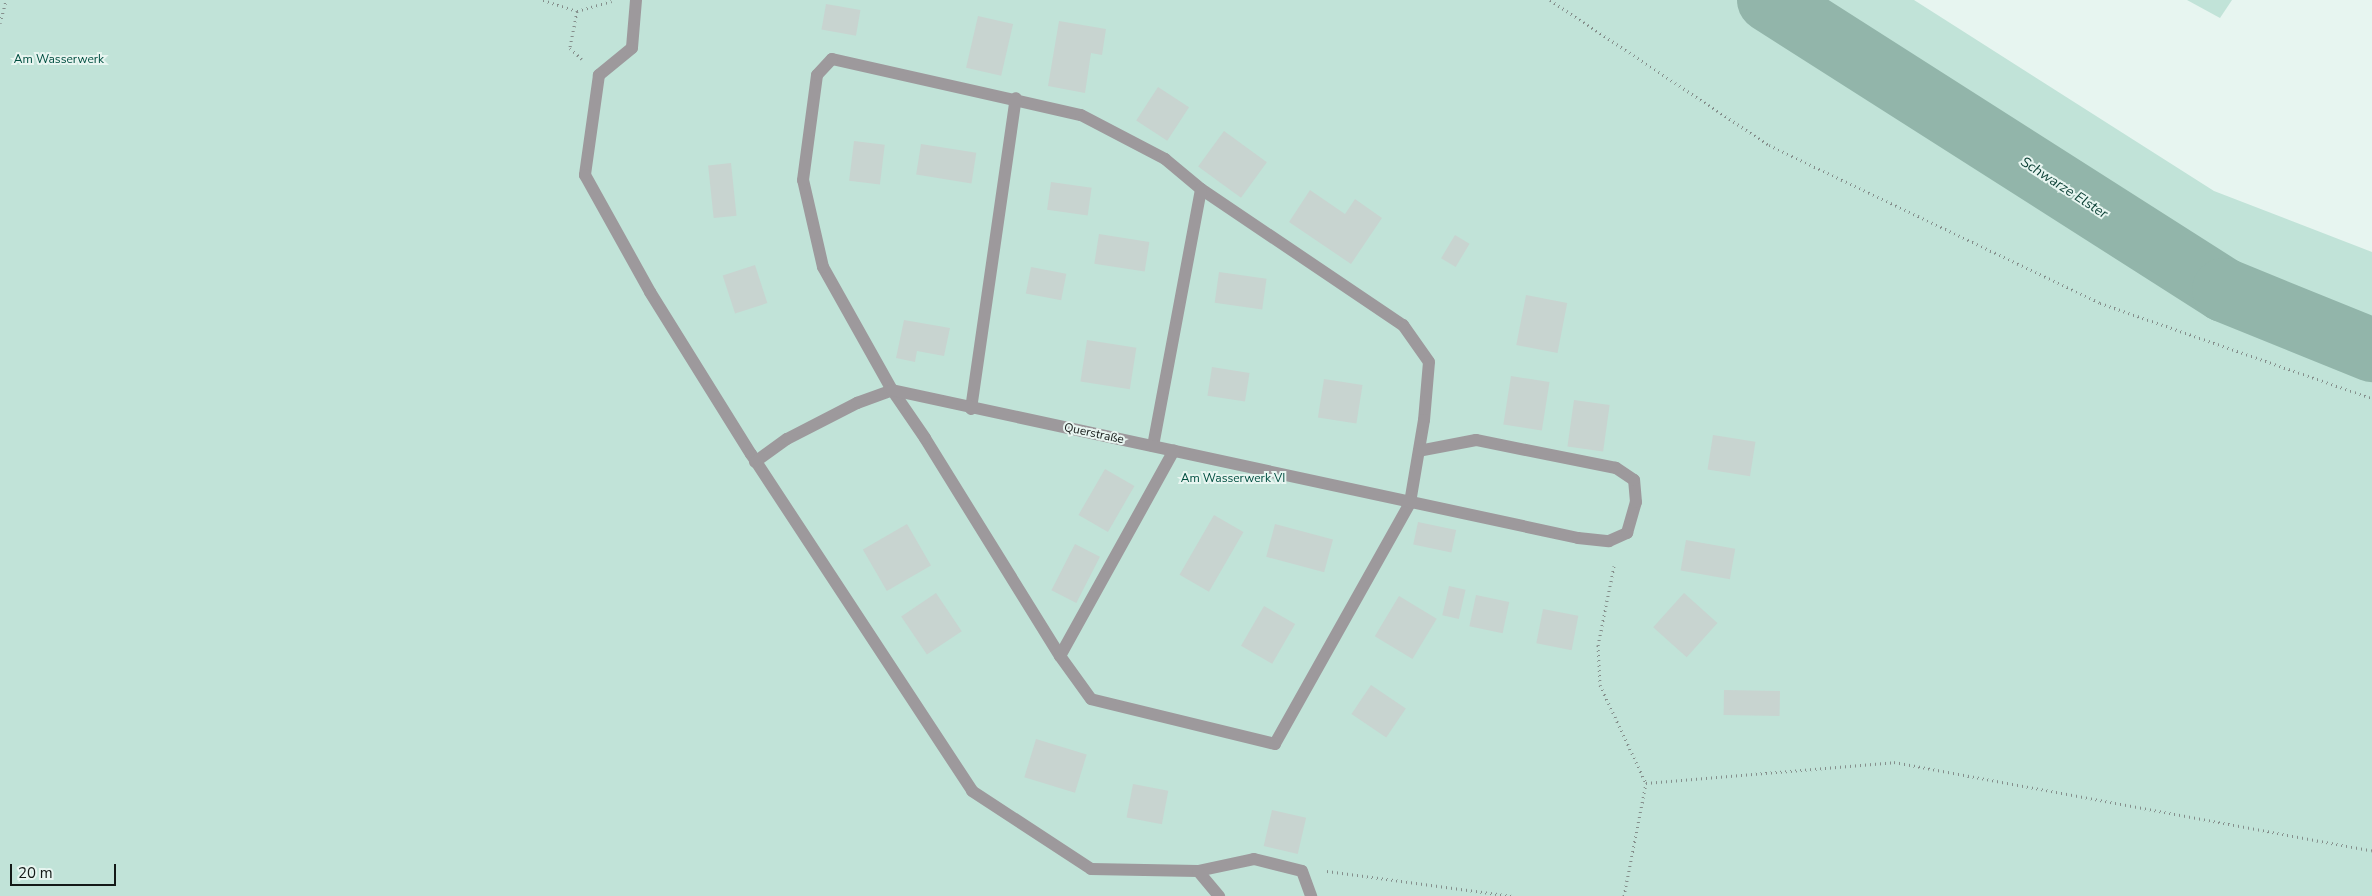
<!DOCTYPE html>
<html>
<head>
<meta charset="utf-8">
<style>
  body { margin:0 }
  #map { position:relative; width:2372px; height:896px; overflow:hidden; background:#e7f5f0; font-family:"Nunito Sans",sans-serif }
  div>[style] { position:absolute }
  .green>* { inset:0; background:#c1e3d8 }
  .river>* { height:64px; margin:-32px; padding:0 32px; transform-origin:32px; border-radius:32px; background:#92b5aa }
  .building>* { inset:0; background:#c8d4d0; transform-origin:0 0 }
  .path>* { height:3px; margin-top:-1.5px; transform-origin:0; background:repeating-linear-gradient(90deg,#858f8c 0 1px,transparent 0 5px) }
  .minor>* { height:12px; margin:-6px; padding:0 6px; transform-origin:6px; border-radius:6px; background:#9d999c }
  span { translate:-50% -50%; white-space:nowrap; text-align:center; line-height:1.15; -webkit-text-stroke:4px #e7f5f0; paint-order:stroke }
  .park-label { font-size:12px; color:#014e40 }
  .street-label { font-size:12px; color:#141917 }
  .water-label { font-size:14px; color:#0a3f34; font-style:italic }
  .scale { position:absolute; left:10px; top:864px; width:106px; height:22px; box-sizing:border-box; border:2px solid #141917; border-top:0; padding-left:6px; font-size:15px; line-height:18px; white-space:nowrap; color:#141917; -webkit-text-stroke:4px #e7f5f0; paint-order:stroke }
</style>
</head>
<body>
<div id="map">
  <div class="green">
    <i style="clip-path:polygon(0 0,1914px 0,2214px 191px,2372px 252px,2372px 896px,0 896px)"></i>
    <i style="clip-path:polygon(2187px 0,2232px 0,2220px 18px)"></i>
  </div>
  <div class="river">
    <i style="left:1769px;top:0;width:540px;rotate:32.51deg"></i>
    <i style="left:2224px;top:290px;width:160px;rotate:22.1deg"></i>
  </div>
  <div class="building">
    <i style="left:826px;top:4px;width:35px;height:26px;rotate:10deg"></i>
    <i style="left:978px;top:16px;width:36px;height:53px;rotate:13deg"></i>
    <i style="clip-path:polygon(1059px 21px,1106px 29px,1102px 55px,1091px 53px,1085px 93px,1048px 86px)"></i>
    <i style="left:1158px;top:87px;width:37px;height:40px;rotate:33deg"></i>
    <i style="left:1224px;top:131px;width:53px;height:44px;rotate:36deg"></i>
    <i style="left:854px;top:141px;width:31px;height:40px;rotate:7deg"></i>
    <i style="left:921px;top:144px;width:56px;height:31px;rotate:9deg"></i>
    <i style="left:731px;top:163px;width:53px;height:23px;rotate:84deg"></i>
    <i style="left:1051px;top:182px;width:41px;height:28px;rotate:8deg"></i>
    <i style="clip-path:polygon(1310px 190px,1345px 214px,1355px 199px,1382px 218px,1351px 264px,1289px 222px)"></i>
    <i style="left:1099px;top:234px;width:51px;height:30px;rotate:9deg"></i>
    <i style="left:1455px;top:235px;width:17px;height:27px;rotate:31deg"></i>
    <i style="left:755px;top:265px;width:40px;height:34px;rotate:72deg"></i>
    <i style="left:1031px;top:267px;width:36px;height:27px;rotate:11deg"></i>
    <i style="left:1219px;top:272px;width:48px;height:31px;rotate:8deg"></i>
    <i style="left:1526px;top:295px;width:42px;height:51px;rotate:11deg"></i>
    <i style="clip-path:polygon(904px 320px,950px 328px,944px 356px,917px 351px,915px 362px,896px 358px)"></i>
    <i style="left:1087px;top:340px;width:50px;height:42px;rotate:9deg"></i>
    <i style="left:1212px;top:367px;width:38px;height:29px;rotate:9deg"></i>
    <i style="left:1511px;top:376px;width:39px;height:49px;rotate:9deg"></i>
    <i style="left:1324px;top:379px;width:39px;height:39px;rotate:9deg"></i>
    <i style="left:1574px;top:400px;width:36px;height:47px;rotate:8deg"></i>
    <i style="left:1713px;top:435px;width:43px;height:35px;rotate:9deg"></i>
    <i style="left:1105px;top:469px;width:34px;height:53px;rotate:30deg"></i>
    <i style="left:1214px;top:515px;width:34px;height:69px;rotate:30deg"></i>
    <i style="left:1418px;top:522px;width:39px;height:23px;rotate:12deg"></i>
    <i style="left:907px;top:524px;width:48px;height:51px;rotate:60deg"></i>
    <i style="left:1275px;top:524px;width:60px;height:34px;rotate:15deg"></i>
    <i style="left:1686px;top:540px;width:50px;height:31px;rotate:10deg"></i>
    <i style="left:1075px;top:544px;width:28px;height:52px;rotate:27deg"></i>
    <i style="left:1449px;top:586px;width:17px;height:30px;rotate:13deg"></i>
    <i style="left:936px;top:593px;width:46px;height:42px;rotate:56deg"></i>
    <i style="left:1684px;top:593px;width:45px;height:46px;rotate:42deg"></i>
    <i style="left:1476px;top:595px;width:34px;height:32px;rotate:12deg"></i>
    <i style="left:1399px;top:596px;width:44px;height:47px;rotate:31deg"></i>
    <i style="left:1264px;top:606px;width:36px;height:46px;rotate:30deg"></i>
    <i style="left:1543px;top:609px;width:36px;height:35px;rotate:11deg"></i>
    <i style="left:1371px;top:685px;width:42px;height:35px;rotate:34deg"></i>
    <i style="left:1724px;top:690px;width:56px;height:25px;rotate:1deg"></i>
    <i style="left:1036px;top:739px;width:53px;height:40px;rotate:17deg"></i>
    <i style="left:1133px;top:784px;width:36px;height:34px;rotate:11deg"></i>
    <i style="left:1272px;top:810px;width:35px;height:37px;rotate:13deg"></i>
  </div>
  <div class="path">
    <i style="left:543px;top:0;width:36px;rotate:18deg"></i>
    <i style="left:577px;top:11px;width:36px;rotate:-16deg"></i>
    <i style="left:1550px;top:0;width:263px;rotate:33.5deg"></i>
    <i style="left:1769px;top:145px;width:367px;rotate:25.5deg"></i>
    <i style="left:2100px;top:303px;width:288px;rotate:19.3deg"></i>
    <i style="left:577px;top:11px;width:38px;rotate:101deg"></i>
    <i style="left:570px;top:48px;width:16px;rotate:43deg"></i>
    <i style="left:0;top:23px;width:24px;rotate:-75deg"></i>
    <i style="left:1614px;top:566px;width:81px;rotate:101.4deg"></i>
    <i style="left:1598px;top:645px;width:40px;rotate:87.1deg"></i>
    <i style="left:1600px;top:685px;width:108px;rotate:64.9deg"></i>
    <i style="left:1327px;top:871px;width:187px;rotate:7.7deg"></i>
    <i style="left:1624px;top:896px;width:115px;rotate:-79deg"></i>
    <i style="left:1646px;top:783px;width:249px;rotate:-4.8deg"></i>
    <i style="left:1894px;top:762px;width:486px;rotate:10.5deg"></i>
  </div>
  <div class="minor">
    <i style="left:636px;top:0;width:48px;rotate:94.8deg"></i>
    <i style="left:632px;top:48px;width:43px;rotate:140.7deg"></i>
    <i style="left:599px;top:75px;width:101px;rotate:98deg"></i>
    <i style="left:585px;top:175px;width:134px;rotate:60.9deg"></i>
    <i style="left:650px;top:292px;width:191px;rotate:58.1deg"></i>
    <i style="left:751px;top:454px;width:403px;rotate:56.7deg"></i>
    <i style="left:972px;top:791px;width:142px;rotate:33.2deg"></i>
    <i style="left:1091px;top:869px;width:107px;rotate:1.1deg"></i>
    <i style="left:1198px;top:871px;width:57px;rotate:-12.1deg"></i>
    <i style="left:1254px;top:859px;width:49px;rotate:14deg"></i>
    <i style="left:1302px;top:871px;width:27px;rotate:70deg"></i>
    <i style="left:832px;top:59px;width:255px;rotate:12.7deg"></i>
    <i style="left:1081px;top:115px;width:95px;rotate:27.6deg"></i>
    <i style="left:1165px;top:159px;width:47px;rotate:39.8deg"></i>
    <i style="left:1201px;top:189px;width:244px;rotate:34deg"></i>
    <i style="left:1403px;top:325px;width:45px;rotate:54.9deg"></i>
    <i style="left:1429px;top:362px;width:58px;rotate:94.9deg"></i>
    <i style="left:1424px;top:420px;width:84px;rotate:99.6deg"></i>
    <i style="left:1410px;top:503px;width:276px;rotate:119.3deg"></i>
    <i style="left:1275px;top:744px;width:189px;rotate:-166.3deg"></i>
    <i style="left:1091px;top:699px;width:53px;rotate:-125.8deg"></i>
    <i style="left:1060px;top:656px;width:256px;rotate:-121.8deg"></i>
    <i style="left:925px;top:438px;width:58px;rotate:-124.5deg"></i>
    <i style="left:892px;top:390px;width:141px;rotate:-119.3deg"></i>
    <i style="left:823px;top:267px;width:89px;rotate:-102.9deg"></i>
    <i style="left:803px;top:180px;width:106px;rotate:-82.4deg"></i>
    <i style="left:817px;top:75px;width:22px;rotate:-47deg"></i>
    <i style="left:971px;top:409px;width:314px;rotate:-81.8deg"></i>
    <i style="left:1153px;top:446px;width:261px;rotate:-79.4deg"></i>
    <i style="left:755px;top:462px;width:39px;rotate:-36deg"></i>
    <i style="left:787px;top:439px;width:79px;rotate:-27.2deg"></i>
    <i style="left:857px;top:403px;width:37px;rotate:-20deg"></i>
    <i style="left:892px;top:390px;width:702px;rotate:12.17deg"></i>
    <i style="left:1578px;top:538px;width:31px;rotate:6deg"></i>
    <i style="left:1609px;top:541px;width:20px;rotate:-24deg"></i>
    <i style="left:1627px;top:533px;width:32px;rotate:-74deg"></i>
    <i style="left:1636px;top:502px;width:22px;rotate:-95deg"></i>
    <i style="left:1634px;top:480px;width:22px;rotate:-146deg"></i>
    <i style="left:1616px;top:468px;width:143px;rotate:-168.7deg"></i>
    <i style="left:1476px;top:440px;width:58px;rotate:169.1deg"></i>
    <i style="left:1060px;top:656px;width:235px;rotate:-61deg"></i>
    <i style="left:1198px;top:871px;width:33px;rotate:50deg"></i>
  </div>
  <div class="park-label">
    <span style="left:59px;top:60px">Am Wasserwerk</span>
    <span style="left:1233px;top:479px">Am Wasserwerk VI</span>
  </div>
  <div class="street-label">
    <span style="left:1094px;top:434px;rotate:12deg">Querstraße</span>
  </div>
  <div class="water-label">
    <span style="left:2064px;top:188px;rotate:33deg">Schwarze Elster</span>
  </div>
  <div class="scale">20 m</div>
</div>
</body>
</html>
